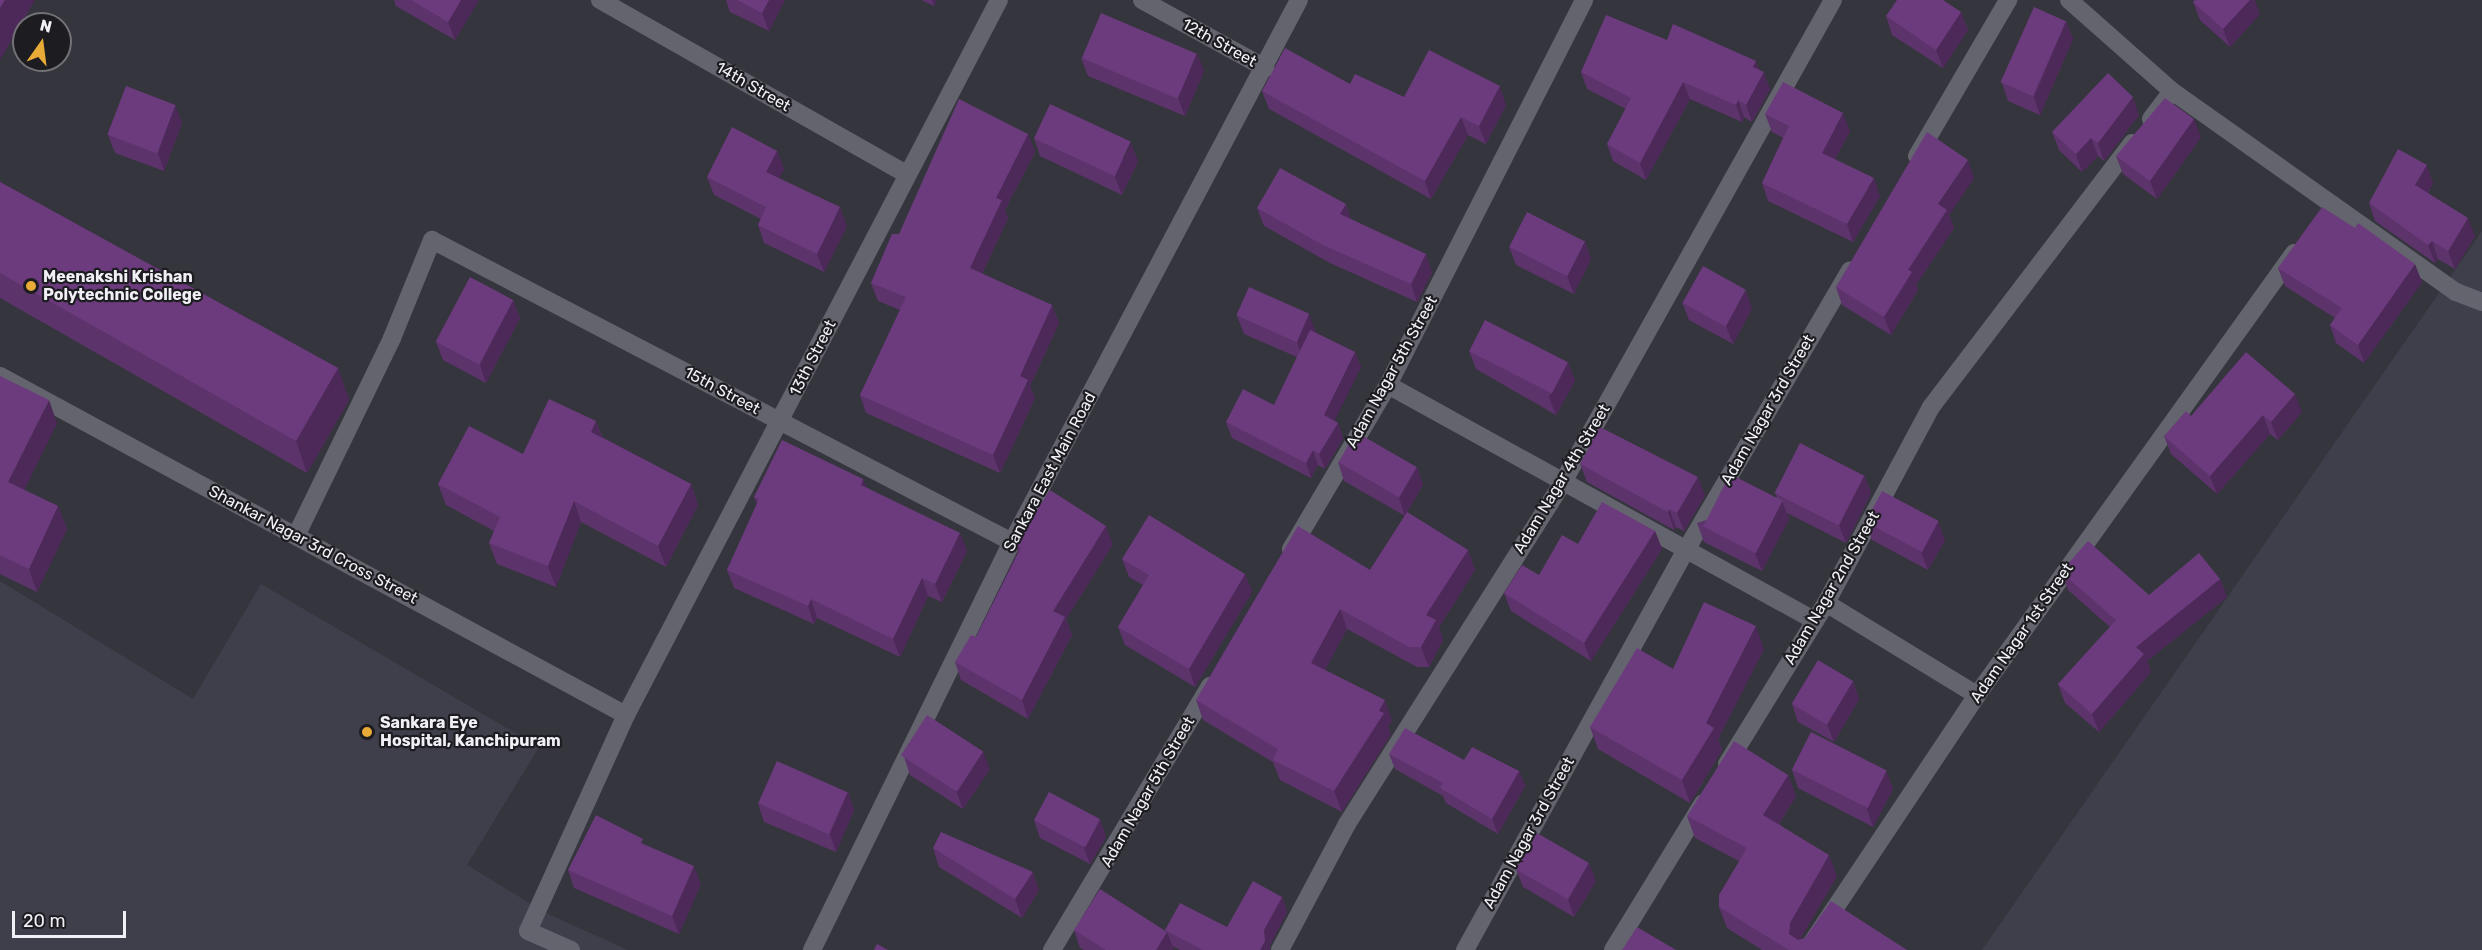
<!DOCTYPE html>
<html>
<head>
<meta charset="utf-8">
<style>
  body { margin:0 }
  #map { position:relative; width:2482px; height:950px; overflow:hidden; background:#35353d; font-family:Rubik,sans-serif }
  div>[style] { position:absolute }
  .built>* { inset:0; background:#3f3f4c }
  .street>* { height:18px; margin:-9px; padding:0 9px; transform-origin:9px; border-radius:9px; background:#64646e }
  .secondary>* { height:18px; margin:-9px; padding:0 9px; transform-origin:9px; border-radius:9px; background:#64646e }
  .wall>* { inset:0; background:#5d336c }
  .shaded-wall>* { inset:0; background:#4c2958 }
  .building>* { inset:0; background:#6c3b7d; transform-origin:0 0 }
  .dots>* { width:16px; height:16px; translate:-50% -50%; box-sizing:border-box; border:3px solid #1d1d21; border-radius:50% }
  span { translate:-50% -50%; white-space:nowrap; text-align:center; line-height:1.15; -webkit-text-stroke:4.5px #1d1d21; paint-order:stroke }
  .street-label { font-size:16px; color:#f0f0f6 }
  .poi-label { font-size:16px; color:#f0f0f6; font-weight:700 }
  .left { translate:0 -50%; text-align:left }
  .north { position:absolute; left:12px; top:12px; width:60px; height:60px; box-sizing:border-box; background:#1d1d21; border:2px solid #717176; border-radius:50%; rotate:14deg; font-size:16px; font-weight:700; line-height:24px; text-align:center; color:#f0f0f6 }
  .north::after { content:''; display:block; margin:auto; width:21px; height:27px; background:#e8ab37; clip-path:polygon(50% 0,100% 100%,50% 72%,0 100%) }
  .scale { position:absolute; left:12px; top:911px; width:114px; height:27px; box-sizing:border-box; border:3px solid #f0f0f6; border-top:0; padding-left:8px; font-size:18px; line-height:21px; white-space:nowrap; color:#f0f0f6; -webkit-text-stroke:4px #1d1d21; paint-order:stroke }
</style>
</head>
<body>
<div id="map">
  <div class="built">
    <i style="clip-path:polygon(2482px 231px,2482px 950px,1982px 950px)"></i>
    <i style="clip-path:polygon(0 581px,193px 699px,261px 584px,539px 747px,467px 865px,546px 913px,628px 950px,0 950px)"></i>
  </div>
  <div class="street">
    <i style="left:600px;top:0;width:352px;rotate:29.6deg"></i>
    <i style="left:1142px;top:0;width:141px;rotate:28.9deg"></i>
    <i style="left:2069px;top:0;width:137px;rotate:41.5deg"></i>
    <i style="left:2172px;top:91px;width:348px;rotate:35.3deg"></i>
    <i style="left:2456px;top:292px;width:28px;rotate:21deg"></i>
    <i style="left:2151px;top:119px;width:35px;rotate:-53deg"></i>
    <i style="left:1917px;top:156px;width:181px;rotate:-59.7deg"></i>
    <i style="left:1388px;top:385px;width:488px;rotate:28.9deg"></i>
    <i style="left:296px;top:536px;width:220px;rotate:-64.1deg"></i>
    <i style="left:392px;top:338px;width:106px;rotate:-67.8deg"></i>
    <i style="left:432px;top:240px;width:654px;rotate:27.51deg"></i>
    <i style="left:1291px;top:549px;width:191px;rotate:-59.4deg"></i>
    <i style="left:1388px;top:385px;width:432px;rotate:-63deg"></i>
    <i style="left:1826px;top:603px;width:177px;rotate:31.4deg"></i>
    <i style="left:626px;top:715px;width:806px;rotate:-62.45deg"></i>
    <i style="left:1727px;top:764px;width:189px;rotate:-58.4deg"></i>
    <i style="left:1826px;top:603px;width:222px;rotate:-61.8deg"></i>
    <i style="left:1931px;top:407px;width:332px;rotate:-52.7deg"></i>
    <i style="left:812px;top:950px;width:454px;rotate:-63.9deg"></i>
    <i style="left:1012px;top:542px;width:613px;rotate:-62.1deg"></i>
    <i style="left:1052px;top:950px;width:308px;rotate:-59.1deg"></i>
    <i style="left:1280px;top:950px;width:143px;rotate:-62deg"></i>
    <i style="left:1347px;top:824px;width:404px;rotate:-57.7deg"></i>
    <i style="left:1563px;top:482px;width:552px;rotate:-60.74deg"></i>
    <i style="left:1465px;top:950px;width:457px;rotate:-61.1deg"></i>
    <i style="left:1686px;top:550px;width:324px;rotate:-59.6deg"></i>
    <i style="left:1613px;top:950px;width:172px;rotate:-58.5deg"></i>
    <i style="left:1807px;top:950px;width:306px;rotate:-56.3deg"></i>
    <i style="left:1977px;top:695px;width:544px;rotate:-54.35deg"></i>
  </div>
  <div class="secondary">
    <i style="left:0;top:376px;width:712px;rotate:28.44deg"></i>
    <i style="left:626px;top:715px;width:237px;rotate:114.4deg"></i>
    <i style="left:528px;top:931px;width:47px;rotate:23.8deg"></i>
  </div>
  <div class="wall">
    <i style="clip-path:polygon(394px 0,479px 0,455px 40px,396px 6px)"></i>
    <i style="clip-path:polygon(726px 0,785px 0,769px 31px,730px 12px)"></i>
    <i style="clip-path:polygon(921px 0,937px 0,934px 6px)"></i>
    <i style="clip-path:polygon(2193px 2px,2260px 14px,2230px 47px,2200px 20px)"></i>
    <i style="clip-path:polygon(1961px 12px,1968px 30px,1943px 68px,1892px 35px,1886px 16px)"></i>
    <i style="clip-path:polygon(2066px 21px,2073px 39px,2040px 115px,2008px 101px,2002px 83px)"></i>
    <i style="clip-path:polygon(1667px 40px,1759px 70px,1770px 89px,1752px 122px,1744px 117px,1742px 122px,1690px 99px,1646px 180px,1613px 161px,1607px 144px,1626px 109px,1587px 89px,1581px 72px)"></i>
    <i style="clip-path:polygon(1081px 58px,1204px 71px,1185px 116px,1088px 76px)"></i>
    <i style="clip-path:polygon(1350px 84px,1404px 97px,1506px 105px,1486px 144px,1468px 135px,1431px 199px,1269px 109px,1262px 91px)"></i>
    <i style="clip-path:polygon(175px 105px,182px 123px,164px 171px,115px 153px,108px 135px)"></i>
    <i style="clip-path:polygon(1765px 114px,1850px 131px,1835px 159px,1880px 196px,1853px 242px,1768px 201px,1762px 183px,1783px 138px,1772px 132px)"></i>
    <i style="clip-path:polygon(2139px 115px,2104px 161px,2098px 156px,2082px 172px,2059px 150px,2052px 132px)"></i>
    <i style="clip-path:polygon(1028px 134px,1035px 152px,1005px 210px,1008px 218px,982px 274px,1052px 305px,1059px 323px,1030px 386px,1035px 398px,1000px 473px,866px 413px,860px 395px,900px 310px,878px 301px,871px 283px,899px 234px)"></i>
    <i style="clip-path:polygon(2201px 137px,2157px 199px,2123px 174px,2116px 156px)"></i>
    <i style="clip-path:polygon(1034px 138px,1138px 161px,1122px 195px,1040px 156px)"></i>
    <i style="clip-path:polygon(777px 151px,784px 169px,779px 178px,847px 226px,824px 272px,764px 243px,758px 225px,761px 219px,714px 195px,707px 177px)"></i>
    <i style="clip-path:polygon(1974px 178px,1949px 215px,1954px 228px,1916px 285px,1918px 290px,1891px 335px,1842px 305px,1836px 287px)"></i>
    <i style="clip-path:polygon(0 182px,338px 368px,349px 400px,307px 473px,0 298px)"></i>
    <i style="clip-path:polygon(2433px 183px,2428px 193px,2475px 236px,2455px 269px,2438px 259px,2435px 263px,2375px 221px,2369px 203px)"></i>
    <i style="clip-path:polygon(1346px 204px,1351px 219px,1432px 272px,1417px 302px,1330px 263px,1264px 226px,1257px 208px)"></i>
    <i style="clip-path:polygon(2355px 228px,2422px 282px,2364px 363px,2336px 343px,2330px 325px,2335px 318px,2285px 286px,2278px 268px)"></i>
    <i style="clip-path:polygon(1585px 241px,1591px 259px,1574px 294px,1516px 265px,1509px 247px)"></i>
    <i style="clip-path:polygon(513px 300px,520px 318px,486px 383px,443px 360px,436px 342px)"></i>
    <i style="clip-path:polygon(1682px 302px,1752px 309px,1733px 344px,1689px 320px)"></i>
    <i style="clip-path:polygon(1237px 316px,1316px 333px,1355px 352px,1361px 367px,1334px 421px,1338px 423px,1343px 438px,1325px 469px,1318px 465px,1311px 478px,1232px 438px,1226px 422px,1274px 405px,1297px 357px,1244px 334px)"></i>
    <i style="clip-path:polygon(1469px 351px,1568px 363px,1575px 381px,1556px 415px,1476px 369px)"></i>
    <i style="clip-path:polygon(0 376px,57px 423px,24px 490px,58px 506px,67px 529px,37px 592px,0 574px)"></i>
    <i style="clip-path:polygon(2302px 412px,2278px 440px,2270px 434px,2217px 494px,2171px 454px,2164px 436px,2191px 416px)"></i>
    <i style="clip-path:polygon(596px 421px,602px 437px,691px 484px,698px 505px,666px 567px,581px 522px,556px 587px,497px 564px,489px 543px,494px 531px,446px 505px,438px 484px,523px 454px)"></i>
    <i style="clip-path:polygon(1338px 462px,1417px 467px,1423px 485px,1407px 512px,1468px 550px,1475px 570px,1439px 627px,1443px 640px,1429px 667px,1417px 667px,1347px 629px,1325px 670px,1392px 720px,1388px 727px,1391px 734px,1342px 812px,1280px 780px,1273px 762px,1203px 720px,1196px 700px,1370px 570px,1405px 516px,1344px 481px)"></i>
    <i style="clip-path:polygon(1580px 464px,1705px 495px,1684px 531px,1676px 527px,1674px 530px,1587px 482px)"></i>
    <i style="clip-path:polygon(1864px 475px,1871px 493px,1846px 543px,1787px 513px,1789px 519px,1762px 571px,1704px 542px,1697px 523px,1777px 498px,1775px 493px)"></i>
    <i style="clip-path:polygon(863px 479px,866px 487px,967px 551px,942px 602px,928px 596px,900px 657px,817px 618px,814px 624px,734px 588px,727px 570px,757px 504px,754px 497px)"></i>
    <i style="clip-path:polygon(1866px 522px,1945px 540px,1928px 570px,1872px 540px)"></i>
    <i style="clip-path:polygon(1655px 531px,1662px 549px,1591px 661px,1511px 611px,1504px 593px,1539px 575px,1578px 544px)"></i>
    <i style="clip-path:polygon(1015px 544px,1113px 544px,1066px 619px,1072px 635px,1028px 719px,961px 680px,955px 662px,976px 637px,1018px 552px)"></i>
    <i style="clip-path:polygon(1122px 559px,1245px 574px,1252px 592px,1195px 687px,1125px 645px,1118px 627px,1143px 585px,1129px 577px)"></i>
    <i style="clip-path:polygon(2061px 572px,2149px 595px,2220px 579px,2227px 597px,2147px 661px,2151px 672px,2099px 732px,2065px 703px,2058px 684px,2110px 627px,2068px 590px)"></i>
    <i style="clip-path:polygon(1764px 649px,1718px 739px,1722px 750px,1690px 803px,1598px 749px,1590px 727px,1673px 669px)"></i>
    <i style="clip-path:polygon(1853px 681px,1859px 699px,1834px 742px,1798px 722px,1792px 704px)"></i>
    <i style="clip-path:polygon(1389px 754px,1464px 760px,1519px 771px,1525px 786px,1498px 834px,1446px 803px,1443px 796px,1395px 769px)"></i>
    <i style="clip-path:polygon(904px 757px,990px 769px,963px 809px,910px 775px)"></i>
    <i style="clip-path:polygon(1792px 770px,1886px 771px,1893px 789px,1873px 827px,1798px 788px)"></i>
    <i style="clip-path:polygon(1788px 775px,1796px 796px,1779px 824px,1837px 876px,1800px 939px,1907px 950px,1762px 950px,1727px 928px,1719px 907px,1739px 861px,1695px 838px,1687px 816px)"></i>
    <i style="clip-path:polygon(848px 792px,854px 810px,836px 852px,764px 822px,758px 803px)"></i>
    <i style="clip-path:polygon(1034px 820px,1106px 837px,1090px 864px,1040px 838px)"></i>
    <i style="clip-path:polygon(933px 848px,1039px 890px,1022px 918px,939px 867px)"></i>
    <i style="clip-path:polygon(1516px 869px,1596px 881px,1574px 917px,1523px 887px)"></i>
    <i style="clip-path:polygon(568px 870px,701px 884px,679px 934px,574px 888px)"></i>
    <i style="clip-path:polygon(1282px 897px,1287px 912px,1270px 945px,1270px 950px,1180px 950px,1172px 946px,1174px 950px,1084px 950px,1080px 948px,1074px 930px,1166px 931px,1165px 930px,1227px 927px)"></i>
  </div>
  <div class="shaded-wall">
    <i style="clip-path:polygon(5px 0,35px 0,0 60px,0 8px)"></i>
    <i style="clip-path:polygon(461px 0,479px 0,455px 40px,448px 22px)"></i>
    <i style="clip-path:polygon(769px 0,785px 0,769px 31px,762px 13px)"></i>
    <i style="clip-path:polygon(932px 0,937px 0,934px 6px)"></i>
    <i style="clip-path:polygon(2250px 0,2255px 0,2260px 14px,2230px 47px,2223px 29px)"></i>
    <i style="clip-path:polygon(1961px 12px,1968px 30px,1943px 68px,1936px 50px)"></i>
    <i style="clip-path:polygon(2066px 21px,2073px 39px,2040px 115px,2034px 97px)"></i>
    <i style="clip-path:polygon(1197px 53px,1204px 71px,1185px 116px,1178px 98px)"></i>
    <i style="clip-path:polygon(1756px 61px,1762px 76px,1764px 72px,1770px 89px,1752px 122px,1746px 105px,1753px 67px)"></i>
    <i style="clip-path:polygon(1683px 82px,1690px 99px,1646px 180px,1640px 163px)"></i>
    <i style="clip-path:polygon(1500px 86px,1506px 105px,1486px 144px,1479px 126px)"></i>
    <i style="clip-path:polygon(2133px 97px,2139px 115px,2104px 161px,2098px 143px)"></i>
    <i style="clip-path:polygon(1738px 100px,1744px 117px,1742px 122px,1736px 105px)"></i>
    <i style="clip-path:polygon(175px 105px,182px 123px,164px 171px,158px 153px)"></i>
    <i style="clip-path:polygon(1843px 113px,1850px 131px,1829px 171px,1822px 153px)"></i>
    <i style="clip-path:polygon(1461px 117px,1468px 135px,1431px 199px,1425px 181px)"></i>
    <i style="clip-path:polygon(2194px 119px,2201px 137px,2157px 199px,2150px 181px)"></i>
    <i style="clip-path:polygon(1028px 134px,1035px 152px,1005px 210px,1008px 218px,976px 287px,970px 268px,996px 198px)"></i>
    <i style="clip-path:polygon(2091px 138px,2098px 156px,2082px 172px,2076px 154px)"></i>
    <i style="clip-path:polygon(1131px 142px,1138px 161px,1122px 195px,1115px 177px)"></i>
    <i style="clip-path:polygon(777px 151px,784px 169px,773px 190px,766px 172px)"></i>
    <i style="clip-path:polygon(1968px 160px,1974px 178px,1949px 215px,1954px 228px,1916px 285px,1918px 290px,1891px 335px,1884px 317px,1938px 204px)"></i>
    <i style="clip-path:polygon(2427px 165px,2433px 183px,2422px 203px,2415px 185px)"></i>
    <i style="clip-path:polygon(1874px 178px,1880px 196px,1853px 242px,1847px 224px)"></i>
    <i style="clip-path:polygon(1346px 204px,1352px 222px,1340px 214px)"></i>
    <i style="clip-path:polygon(840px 207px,847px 226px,824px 272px,817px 254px)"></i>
    <i style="clip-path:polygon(2468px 218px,2475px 236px,2455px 269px,2448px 251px)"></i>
    <i style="clip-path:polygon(1585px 241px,1591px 259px,1574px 294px,1567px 276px)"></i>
    <i style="clip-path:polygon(2432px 241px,2438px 259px,2435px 263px,2428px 245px)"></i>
    <i style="clip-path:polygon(1426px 254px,1432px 272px,1417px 302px,1411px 284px)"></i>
    <i style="clip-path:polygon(2415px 264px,2422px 282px,2364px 363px,2358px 345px)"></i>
    <i style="clip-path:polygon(1746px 290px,1752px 309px,1733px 344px,1726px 326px)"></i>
    <i style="clip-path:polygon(513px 300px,520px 318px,486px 383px,480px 365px)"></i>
    <i style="clip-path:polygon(1052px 305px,1059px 323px,1030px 386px,1035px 398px,1000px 473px,993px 455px,1020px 376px)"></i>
    <i style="clip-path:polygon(1309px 314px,1316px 332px,1303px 360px,1297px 342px)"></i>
    <i style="clip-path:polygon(1355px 352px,1361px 367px,1330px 430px,1324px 415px)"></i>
    <i style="clip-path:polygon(1568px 363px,1575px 381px,1556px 415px,1549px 397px)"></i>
    <i style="clip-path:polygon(338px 368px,349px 400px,307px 473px,296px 441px)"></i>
    <i style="clip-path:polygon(2295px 394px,2302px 412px,2278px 440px,2271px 422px)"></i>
    <i style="clip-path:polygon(49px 400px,57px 423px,17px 505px,8px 482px)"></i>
    <i style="clip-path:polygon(2263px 415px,2270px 434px,2217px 494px,2210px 476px)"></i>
    <i style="clip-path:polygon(596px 421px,603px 442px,591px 432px)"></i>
    <i style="clip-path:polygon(1338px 423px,1343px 438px,1325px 469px,1319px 454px)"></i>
    <i style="clip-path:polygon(1313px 450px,1318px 465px,1311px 478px,1306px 463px)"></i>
    <i style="clip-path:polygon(1417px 467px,1423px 485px,1405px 516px,1399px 498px)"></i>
    <i style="clip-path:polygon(1864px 475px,1871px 493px,1846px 543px,1839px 525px)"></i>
    <i style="clip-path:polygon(1698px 477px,1705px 495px,1684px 531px,1677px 513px)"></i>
    <i style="clip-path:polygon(863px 479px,870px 497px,861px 485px)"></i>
    <i style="clip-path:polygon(691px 484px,698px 505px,666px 567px,658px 546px)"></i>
    <i style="clip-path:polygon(574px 501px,581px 522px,556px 587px,548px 566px)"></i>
    <i style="clip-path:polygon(1782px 501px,1789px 519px,1762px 571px,1755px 553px)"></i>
    <i style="clip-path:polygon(58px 506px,67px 529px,37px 592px,29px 569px)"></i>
    <i style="clip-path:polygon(1669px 509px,1676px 527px,1674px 530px,1668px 512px)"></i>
    <i style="clip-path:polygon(1938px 521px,1945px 540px,1928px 570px,1921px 552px)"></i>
    <i style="clip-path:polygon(1106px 526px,1113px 544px,1066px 619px,1072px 635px,1028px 719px,1022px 700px,1053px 611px)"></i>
    <i style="clip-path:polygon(1655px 531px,1662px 549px,1591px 661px,1584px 643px)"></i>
    <i style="clip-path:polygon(960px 533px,967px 551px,942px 602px,935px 584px)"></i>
    <i style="clip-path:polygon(1468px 550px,1475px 570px,1439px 627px,1443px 640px,1429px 667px,1421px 647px,1426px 615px)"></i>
    <i style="clip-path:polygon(1245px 574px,1252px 592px,1195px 687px,1189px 669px)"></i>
    <i style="clip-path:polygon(922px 578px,928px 596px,900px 657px,893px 639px)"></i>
    <i style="clip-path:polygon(2220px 579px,2227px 597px,2147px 661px,2151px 672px,2099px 732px,2092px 714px,2136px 647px)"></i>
    <i style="clip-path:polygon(811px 599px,817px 618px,814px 624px,808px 606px)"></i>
    <i style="clip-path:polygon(1340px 609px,1347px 629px,1318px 683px,1311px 663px)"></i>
    <i style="clip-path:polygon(1756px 626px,1764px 649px,1718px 739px,1722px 750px,1690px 803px,1682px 780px,1706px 723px)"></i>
    <i style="clip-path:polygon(1853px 681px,1859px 699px,1834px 742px,1827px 724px)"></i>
    <i style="clip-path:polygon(1385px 700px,1392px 720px,1388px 727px,1391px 734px,1342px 812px,1334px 791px)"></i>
    <i style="clip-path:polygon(983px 751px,990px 769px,963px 809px,956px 791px)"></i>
    <i style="clip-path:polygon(1519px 771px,1525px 786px,1498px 834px,1492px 819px)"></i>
    <i style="clip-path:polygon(1886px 771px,1893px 789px,1873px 827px,1867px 809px)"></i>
    <i style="clip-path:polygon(1788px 775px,1796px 796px,1771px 836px,1763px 815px)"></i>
    <i style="clip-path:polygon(848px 792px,854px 810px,836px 852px,830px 834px)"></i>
    <i style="clip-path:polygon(1100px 819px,1106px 837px,1090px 864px,1083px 846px)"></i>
    <i style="clip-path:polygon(1829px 855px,1837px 876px,1797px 944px,1789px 934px,1790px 923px)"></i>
    <i style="clip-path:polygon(1589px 863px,1596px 881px,1574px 917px,1568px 899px)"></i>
    <i style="clip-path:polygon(694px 866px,701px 884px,679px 934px,672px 916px)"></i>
    <i style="clip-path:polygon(1033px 872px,1039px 890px,1022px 918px,1015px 899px)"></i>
    <i style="clip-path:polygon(1282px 897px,1287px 912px,1270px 945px,1270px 950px,1260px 950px,1264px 930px)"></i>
    <i style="clip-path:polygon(1167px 932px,1174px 950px,1156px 950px)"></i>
  </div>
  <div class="building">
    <i style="clip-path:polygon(0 0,5px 0,0 8px)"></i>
    <i style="clip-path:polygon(411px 0,461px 0,448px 22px)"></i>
    <i style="clip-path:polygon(737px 0,769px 0,762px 13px)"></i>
    <i style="clip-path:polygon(1897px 0,1943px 0,1961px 12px,1936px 50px,1886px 16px)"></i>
    <i style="clip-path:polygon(2195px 0,2250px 0,2223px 29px,2193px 2px)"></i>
    <i style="left:2034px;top:7px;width:35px;height:82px;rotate:24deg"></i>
    <i style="left:1101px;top:13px;width:104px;height:49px;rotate:23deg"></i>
    <i style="clip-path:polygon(1606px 15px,1667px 40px,1673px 24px,1756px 61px,1753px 67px,1764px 72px,1746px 105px,1738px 100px,1736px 105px,1683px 82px,1640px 163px,1607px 144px,1631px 98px,1581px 72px)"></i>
    <i style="clip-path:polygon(1285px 48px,1350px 84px,1355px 74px,1404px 97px,1429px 50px,1500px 86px,1479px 126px,1461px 117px,1425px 181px,1262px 91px)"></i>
    <i style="clip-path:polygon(2108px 73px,2133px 97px,2098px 143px,2091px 138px,2076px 154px,2052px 132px)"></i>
    <i style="clip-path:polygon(1783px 82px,1843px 113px,1822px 153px,1874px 178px,1847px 224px,1762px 183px,1789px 126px,1765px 114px)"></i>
    <i style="left:126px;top:86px;width:53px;height:52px;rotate:21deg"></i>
    <i style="clip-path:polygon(2165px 98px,2194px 119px,2150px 181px,2116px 156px)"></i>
    <i style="clip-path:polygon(959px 99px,1028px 134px,996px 198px,1002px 200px,970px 268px,1052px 305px,1020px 376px,1028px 380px,993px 455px,860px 395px,906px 297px,871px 283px,892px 234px,899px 234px)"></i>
    <i style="left:1050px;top:104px;width:89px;height:38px;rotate:25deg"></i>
    <i style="clip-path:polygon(732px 127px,777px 151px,766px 172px,840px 207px,817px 254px,758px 225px,766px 207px,707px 177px)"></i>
    <i style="clip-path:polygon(1927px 132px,1968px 160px,1938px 204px,1947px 210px,1908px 270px,1912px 272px,1884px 317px,1836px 287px)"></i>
    <i style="clip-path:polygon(2398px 149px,2427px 165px,2415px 185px,2468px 218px,2448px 251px,2432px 241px,2428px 245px,2369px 203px)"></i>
    <i style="clip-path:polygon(1280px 168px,1346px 204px,1340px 214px,1426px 254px,1411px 284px,1323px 245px,1257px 208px)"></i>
    <i style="clip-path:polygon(0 182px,338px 368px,296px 441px,0 273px)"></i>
    <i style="clip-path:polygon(2322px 207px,2355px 228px,2358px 223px,2415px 264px,2358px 345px,2330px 325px,2342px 308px,2278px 268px)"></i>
    <i style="left:1527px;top:212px;width:65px;height:39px;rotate:27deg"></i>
    <i style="left:1703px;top:266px;width:49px;height:42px;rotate:29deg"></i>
    <i style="left:470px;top:277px;width:49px;height:73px;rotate:28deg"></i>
    <i style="left:1249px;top:287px;width:66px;height:31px;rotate:24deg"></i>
    <i style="left:1485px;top:320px;width:93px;height:35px;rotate:27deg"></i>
    <i style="clip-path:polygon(1310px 330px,1355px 352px,1324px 415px,1338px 423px,1319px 454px,1313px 450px,1306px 463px,1226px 422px,1243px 389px,1274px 405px)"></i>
    <i style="clip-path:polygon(2246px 352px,2295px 394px,2271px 422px,2263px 415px,2210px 476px,2164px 436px,2186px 411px,2191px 416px)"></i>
    <i style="clip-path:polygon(0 376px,49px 400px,8px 482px,58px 506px,29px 569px,0 555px)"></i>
    <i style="clip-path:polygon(549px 399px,596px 421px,591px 432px,691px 484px,658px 546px,574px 501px,548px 566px,489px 543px,500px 517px,438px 484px,469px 426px,523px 454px)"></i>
    <i style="clip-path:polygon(1600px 427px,1698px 477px,1677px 513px,1669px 509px,1668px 512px,1580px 464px)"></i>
    <i style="left:1356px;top:432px;width:70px;height:35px;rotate:30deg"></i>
    <i style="clip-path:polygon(782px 440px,863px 479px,861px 485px,960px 533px,935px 584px,922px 578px,893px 639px,811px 599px,808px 606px,727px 570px,759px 499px,754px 497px)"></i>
    <i style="left:1800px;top:443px;width:72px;height:56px;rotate:27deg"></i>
    <i style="left:1730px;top:474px;width:59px;height:59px;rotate:27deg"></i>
    <i style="clip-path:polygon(1050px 490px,1106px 526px,1053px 611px,1065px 617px,1022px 700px,955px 662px,971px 635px,976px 637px,1021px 548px,1015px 544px)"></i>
    <i style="left:1882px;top:491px;width:64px;height:35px;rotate:28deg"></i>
    <i style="clip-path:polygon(1602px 502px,1655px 531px,1584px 643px,1504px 593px,1522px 565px,1539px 575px,1562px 535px,1578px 544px)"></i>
    <i style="clip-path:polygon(1407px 512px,1468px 550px,1426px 615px,1436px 620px,1421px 647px,1409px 647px,1340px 609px,1311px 663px,1385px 700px,1379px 711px,1384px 713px,1334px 791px,1273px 760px,1278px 749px,1196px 700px,1298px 526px,1370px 570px)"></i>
    <i style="clip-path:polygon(1149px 515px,1245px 574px,1189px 669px,1118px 627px,1149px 575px,1122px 559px)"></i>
    <i style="clip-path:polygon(2088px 541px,2149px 595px,2199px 553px,2220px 579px,2136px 647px,2144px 654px,2092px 714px,2058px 684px,2116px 620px,2061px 572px)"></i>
    <i style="clip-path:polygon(1704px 602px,1756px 626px,1706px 723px,1714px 728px,1682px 780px,1590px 727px,1637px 648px,1673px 669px)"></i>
    <i style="left:1818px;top:660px;width:41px;height:51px;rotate:31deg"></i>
    <i style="left:927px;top:715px;width:67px;height:48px;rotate:33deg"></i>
    <i style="clip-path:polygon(1405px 728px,1464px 760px,1472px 747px,1519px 771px,1492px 819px,1440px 788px,1443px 783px,1389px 754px)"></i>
    <i style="left:1811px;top:732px;width:85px;height:42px;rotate:27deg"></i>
    <i style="clip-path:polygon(1734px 741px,1788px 775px,1763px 815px,1829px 855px,1790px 923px,1789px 934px,1798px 940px,1805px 938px,1831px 901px,1907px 950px,1789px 950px,1719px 907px,1719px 895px,1747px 848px,1687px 816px)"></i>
    <i style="left:777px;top:761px;width:77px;height:46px;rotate:24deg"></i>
    <i style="left:1049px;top:792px;width:58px;height:32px;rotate:28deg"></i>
    <i style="clip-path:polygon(596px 815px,643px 839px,641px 843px,694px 866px,672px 916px,568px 870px)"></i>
    <i style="clip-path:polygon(941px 832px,1033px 872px,1015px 899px,933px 848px)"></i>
    <i style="left:1537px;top:833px;width:60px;height:42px;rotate:30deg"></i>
    <i style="clip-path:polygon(1253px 881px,1282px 897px,1264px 930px,1265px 941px,1260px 950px,1203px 950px,1165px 930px,1180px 903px,1227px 927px)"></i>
    <i style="clip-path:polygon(1100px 889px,1167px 932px,1156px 950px,1106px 950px,1074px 930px)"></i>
    <i style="clip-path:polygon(1637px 927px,1676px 950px,1622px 950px)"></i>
    <i style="clip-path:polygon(877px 944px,888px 950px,874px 950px)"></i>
  </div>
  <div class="dots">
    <i style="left:31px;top:286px;background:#e8ab37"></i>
    <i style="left:367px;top:732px;background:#e8ab37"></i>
  </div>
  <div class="street-label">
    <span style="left:1219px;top:43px;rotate:29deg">12th Street</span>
    <span style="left:753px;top:87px;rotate:30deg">14th Street</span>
    <span style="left:813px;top:358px;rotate:-63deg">13th Street</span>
    <span style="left:1392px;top:372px;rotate:-61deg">Adam Nagar 5th Street</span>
    <span style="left:722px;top:391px;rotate:28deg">15th Street</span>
    <span style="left:1768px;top:410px;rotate:-60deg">Adam Nagar 3rd Street</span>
    <span style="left:1050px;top:472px;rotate:-62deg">Sankara East Main Road</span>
    <span style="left:1562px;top:479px;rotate:-59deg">Adam Nagar 4th Street</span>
    <span style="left:313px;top:545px;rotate:28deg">Shankar Nagar 3rd Cross Street</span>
    <span style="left:1832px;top:588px;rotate:-60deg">Adam Nagar 2nd Street</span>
    <span style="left:2022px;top:633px;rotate:-55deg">Adam Nagar 1st Street</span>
    <span style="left:1148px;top:792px;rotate:-60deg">Adam Nagar 5th Street</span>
    <span style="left:1529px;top:833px;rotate:-61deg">Adam Nagar 3rd Street</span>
  </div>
  <div class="poi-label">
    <span class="left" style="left:43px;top:286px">Meenakshi Krishan<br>Polytechnic College</span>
    <span class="left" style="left:380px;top:732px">Sankara Eye<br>Hospital, Kanchipuram</span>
  </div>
  <div class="north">N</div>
  <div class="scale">20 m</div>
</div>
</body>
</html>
